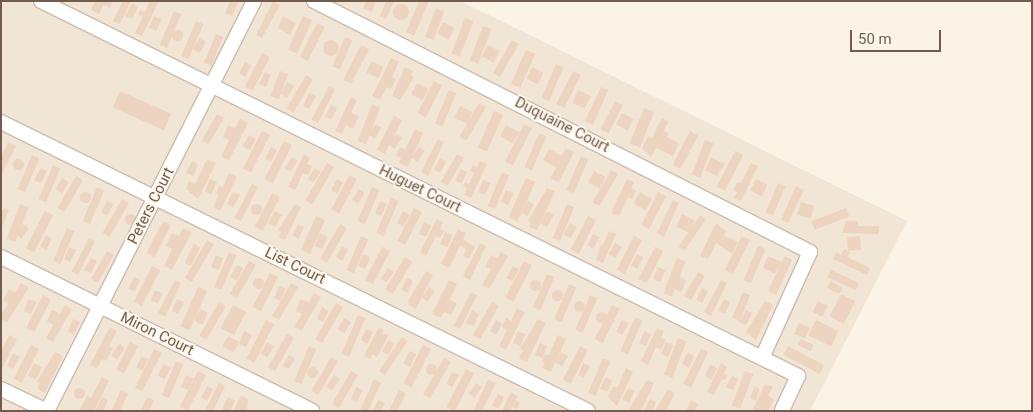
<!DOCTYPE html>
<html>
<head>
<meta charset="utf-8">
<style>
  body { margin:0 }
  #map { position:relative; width:1033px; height:412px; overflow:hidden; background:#faf3e6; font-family:Roboto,sans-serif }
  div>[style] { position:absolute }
  .residential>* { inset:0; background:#f1e5d5 }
  .building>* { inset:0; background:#edd4c0; transform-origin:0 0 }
  .round { border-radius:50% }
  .roads { filter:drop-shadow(1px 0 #cbbbad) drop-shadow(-1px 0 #cbbbad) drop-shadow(0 1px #cbbbad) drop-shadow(0 -1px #cbbbad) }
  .minor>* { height:14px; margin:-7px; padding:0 7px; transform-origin:7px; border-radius:7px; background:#fff }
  span { translate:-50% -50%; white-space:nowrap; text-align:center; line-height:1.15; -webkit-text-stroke:4px #fdf7ec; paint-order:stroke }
  .street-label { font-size:15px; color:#715c4d }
  .frame { position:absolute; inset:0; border:2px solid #715c4d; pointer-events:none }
  .scale { position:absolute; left:850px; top:30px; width:91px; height:22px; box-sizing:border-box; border:2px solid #715c4d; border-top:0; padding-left:6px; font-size:15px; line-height:18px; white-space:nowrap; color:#715c4d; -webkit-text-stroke:4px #fdf7ec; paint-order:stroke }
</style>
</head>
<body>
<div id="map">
  <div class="residential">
    <i style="clip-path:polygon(1px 1px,460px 1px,907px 221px,810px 411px,1px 411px)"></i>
  </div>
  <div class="building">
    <i style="clip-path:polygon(95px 1px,113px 1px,110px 8px,103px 5px,99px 14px,91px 10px)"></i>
    <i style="clip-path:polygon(123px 1px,131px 1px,120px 24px,113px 21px)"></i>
    <i style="clip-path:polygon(150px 1px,159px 1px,142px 36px,135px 33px,143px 17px,138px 14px,140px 10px,145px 12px)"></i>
    <i style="clip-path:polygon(230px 1px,239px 1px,232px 16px,225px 13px)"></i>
    <i style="clip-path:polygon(273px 1px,280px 5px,262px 38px,256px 35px)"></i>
    <i style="clip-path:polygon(366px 1px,376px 1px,372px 12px,363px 8px)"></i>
    <i style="clip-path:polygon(386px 1px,394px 1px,386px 19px,380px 16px)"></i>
    <i style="clip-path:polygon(419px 1px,429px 1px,414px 36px,406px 32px)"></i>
    <i style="clip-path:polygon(132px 3px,138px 7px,132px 19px,125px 16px)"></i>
    <i class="round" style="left:393px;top:4px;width:16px;height:16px"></i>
    <i style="left:436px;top:8px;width:9px;height:31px;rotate:21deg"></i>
    <i style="left:174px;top:11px;width:8px;height:37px;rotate:23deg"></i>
    <i style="left:154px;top:16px;width:8px;height:13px;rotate:23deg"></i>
    <i style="clip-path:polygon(283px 16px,296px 23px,290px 35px,278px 28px)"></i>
    <i style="left:303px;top:16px;width:10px;height:37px;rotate:24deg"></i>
    <i style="left:465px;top:18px;width:9px;height:38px;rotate:21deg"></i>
    <i style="left:196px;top:21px;width:8px;height:38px;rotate:23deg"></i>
    <i style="left:443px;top:22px;width:13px;height:13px;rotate:27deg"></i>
    <i style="left:317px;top:23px;width:9px;height:38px;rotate:27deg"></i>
    <i style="left:483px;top:26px;width:9px;height:37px;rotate:21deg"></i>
    <i class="round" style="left:171.5px;top:29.5px;width:11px;height:11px"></i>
    <i style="left:216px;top:34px;width:8px;height:31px;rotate:23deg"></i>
    <i style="left:345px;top:37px;width:8px;height:32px;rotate:23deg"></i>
    <i style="left:199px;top:38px;width:8px;height:13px;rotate:30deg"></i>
    <i style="left:512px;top:40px;width:8px;height:38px;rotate:30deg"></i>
    <i class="round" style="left:323px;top:40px;width:16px;height:16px"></i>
    <i style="left:361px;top:45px;width:9px;height:39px;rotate:27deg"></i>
    <i style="left:488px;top:45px;width:13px;height:13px;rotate:27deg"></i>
    <i style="left:526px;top:50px;width:10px;height:37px;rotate:24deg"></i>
    <i style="left:262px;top:53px;width:9px;height:38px;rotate:27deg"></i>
    <i style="clip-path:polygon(391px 58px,399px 62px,392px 77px,396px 79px,391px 89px,387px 87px,380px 100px,372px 96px)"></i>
    <i style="left:372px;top:61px;width:13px;height:13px;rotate:27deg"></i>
    <i style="left:245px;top:62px;width:7px;height:13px;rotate:27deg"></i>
    <i style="left:556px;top:64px;width:8px;height:37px;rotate:23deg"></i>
    <i style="clip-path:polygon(405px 67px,413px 71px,411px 75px,414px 77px,400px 100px,392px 96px)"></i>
    <i style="left:532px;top:67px;width:13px;height:13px;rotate:27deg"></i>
    <i style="left:280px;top:71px;width:9px;height:27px;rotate:21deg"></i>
    <i style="left:573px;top:71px;width:9px;height:37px;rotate:27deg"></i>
    <i style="clip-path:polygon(265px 72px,271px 75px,266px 87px,259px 84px)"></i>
    <i style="left:306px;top:75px;width:8px;height:39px;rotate:30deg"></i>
    <i style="left:434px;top:81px;width:9px;height:36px;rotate:27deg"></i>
    <i style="clip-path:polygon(287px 82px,294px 86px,287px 98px,281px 94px)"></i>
    <i style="left:417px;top:83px;width:13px;height:13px;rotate:27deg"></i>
    <i style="left:329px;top:86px;width:7px;height:38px;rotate:27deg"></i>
    <i style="clip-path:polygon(601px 87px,608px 90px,593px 125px,585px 121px)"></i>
    <i style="left:449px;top:90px;width:8px;height:36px;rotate:23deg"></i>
    <i style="left:578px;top:90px;width:14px;height:14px;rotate:25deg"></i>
    <i style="left:120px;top:91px;width:56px;height:18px;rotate:24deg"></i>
    <i style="clip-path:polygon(309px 93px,316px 96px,309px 109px,303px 106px)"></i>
    <i style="clip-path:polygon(351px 97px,357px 100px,351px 113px,359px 116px,353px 129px,346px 125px,342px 134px,335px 131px)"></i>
    <i style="left:615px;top:101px;width:9px;height:32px;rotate:27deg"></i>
    <i style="left:479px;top:103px;width:8px;height:39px;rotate:30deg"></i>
    <i style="left:372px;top:104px;width:9px;height:40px;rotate:21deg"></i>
    <i style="left:331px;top:105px;width:7px;height:13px;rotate:27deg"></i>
    <i style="left:460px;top:106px;width:14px;height:13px;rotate:25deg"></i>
    <i style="left:644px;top:108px;width:11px;height:38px;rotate:22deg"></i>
    <i style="left:494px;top:111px;width:10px;height:40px;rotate:24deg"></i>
    <i style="left:622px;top:113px;width:13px;height:13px;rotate:27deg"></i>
    <i style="left:217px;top:114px;width:8px;height:31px;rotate:30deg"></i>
    <i style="left:394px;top:116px;width:9px;height:38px;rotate:27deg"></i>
    <i style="clip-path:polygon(662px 118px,668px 122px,664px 131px,669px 133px,667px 137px,679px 143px,673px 156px,656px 148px,651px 157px,642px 148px,648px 136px,652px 138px)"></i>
    <i style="left:240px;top:119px;width:9px;height:42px;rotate:27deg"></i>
    <i style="left:375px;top:124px;width:7px;height:13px;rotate:27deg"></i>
    <i style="left:524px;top:124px;width:9px;height:42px;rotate:27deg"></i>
    <i style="left:228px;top:125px;width:8px;height:13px;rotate:23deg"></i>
    <i style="left:506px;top:125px;width:15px;height:13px;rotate:28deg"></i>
    <i style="clip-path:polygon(415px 129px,423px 133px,408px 167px,399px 163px,401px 158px,396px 156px,400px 147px,405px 150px)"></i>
    <i style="left:262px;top:131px;width:9px;height:42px;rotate:27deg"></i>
    <i style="left:690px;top:131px;width:9px;height:38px;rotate:27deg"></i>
    <i style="left:539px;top:133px;width:8px;height:37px;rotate:23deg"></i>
    <i style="left:396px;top:134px;width:7px;height:13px;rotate:34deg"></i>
    <i style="left:249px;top:135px;width:8px;height:13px;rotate:30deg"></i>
    <i style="clip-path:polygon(438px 139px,444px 142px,428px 176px,421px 172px)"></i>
    <i style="left:705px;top:140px;width:9px;height:37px;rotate:21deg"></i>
    <i style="left:284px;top:141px;width:9px;height:43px;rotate:27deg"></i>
    <i style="clip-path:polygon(8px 142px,16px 146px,1px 176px,1px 157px)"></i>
    <i style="left:271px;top:147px;width:7px;height:13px;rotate:27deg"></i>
    <i style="left:419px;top:147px;width:7px;height:13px;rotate:34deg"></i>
    <i style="left:566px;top:148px;width:9px;height:34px;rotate:27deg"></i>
    <i style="left:549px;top:149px;width:15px;height:13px;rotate:28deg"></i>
    <i style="left:735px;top:151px;width:9px;height:40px;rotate:27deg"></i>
    <i style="clip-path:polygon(304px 154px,310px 158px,307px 164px,312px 166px,308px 175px,303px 173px,295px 190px,288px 187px)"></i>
    <i style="left:457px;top:154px;width:8px;height:32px;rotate:30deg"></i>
    <i style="left:32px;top:155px;width:8px;height:37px;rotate:23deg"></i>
    <i style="left:581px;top:156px;width:8px;height:37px;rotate:23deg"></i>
    <i style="left:292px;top:157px;width:7px;height:13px;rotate:34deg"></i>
    <i style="clip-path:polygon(711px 157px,725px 164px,717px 176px,705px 170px)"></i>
    <i style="left:440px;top:158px;width:7px;height:13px;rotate:27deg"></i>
    <i class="round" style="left:12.5px;top:158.5px;width:11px;height:11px"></i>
    <i style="clip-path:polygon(207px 159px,216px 163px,198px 199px,186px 189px,189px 181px,195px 184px)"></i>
    <i style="clip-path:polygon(192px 161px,198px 165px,193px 176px,186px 173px)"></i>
    <i style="clip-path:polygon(480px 161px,487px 164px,471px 198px,464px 195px,467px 188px,463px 186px,465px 182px,469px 184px,474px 173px,470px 171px,473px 165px,477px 167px)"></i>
    <i style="left:327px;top:163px;width:8px;height:43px;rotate:30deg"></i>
    <i style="clip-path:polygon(751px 163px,758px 166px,741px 201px,734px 198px,737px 192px,733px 190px,737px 182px,741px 183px)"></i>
    <i style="left:53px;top:165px;width:8px;height:37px;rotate:23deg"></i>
    <i style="clip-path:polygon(41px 168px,47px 171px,41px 183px,34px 180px)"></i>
    <i style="left:315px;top:168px;width:7px;height:13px;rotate:34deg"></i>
    <i style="left:461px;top:169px;width:7px;height:13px;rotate:27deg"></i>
    <i style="left:611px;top:170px;width:8px;height:37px;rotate:30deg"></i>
    <i style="left:594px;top:171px;width:13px;height:13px;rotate:27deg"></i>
    <i style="left:502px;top:172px;width:8px;height:37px;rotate:23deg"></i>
    <i style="clip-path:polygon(229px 173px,237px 177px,220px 211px,213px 207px,219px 195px,216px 193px,219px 186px,223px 187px)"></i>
    <i style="left:349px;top:175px;width:9px;height:39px;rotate:27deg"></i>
    <i style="left:76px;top:176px;width:8px;height:37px;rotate:30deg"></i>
    <i style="left:62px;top:178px;width:8px;height:13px;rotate:30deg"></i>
    <i style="left:526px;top:178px;width:10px;height:43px;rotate:24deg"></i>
    <i style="clip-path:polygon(210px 179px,217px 182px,211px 195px,205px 191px)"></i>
    <i style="left:337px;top:179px;width:7px;height:13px;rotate:27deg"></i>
    <i style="clip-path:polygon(627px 179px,634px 182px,631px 188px,636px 191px,632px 199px,628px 197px,619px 216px,611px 213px)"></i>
    <i style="left:756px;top:179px;width:13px;height:13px;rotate:27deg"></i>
    <i style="left:483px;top:180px;width:8px;height:13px;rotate:23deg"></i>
    <i style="left:778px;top:183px;width:8px;height:32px;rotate:23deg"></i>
    <i style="left:252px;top:184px;width:7px;height:38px;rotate:27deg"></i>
    <i style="clip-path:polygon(796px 186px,804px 190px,788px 223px,781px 220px)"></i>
    <i style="left:97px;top:187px;width:8px;height:37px;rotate:23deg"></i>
    <i style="left:372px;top:187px;width:8px;height:37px;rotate:23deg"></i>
    <i style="clip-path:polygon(547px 188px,555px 191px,537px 230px,529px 227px,531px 223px,528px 221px)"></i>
    <i style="left:359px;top:189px;width:7px;height:13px;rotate:34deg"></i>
    <i style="left:506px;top:190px;width:8px;height:13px;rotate:23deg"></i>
    <i class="round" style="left:79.5px;top:191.5px;width:11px;height:11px"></i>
    <i style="clip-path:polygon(233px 192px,240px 195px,233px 207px,227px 204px)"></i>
    <i style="left:640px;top:192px;width:14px;height:13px;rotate:30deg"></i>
    <i style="left:658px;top:192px;width:9px;height:37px;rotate:27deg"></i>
    <i style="left:272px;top:193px;width:9px;height:38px;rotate:27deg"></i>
    <i style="left:391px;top:198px;width:8px;height:38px;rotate:23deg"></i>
    <i style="left:122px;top:199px;width:8px;height:39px;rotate:30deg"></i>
    <i style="clip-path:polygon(673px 200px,679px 203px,664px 237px,657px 233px)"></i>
    <i style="left:107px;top:201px;width:7px;height:13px;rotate:27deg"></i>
    <i style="clip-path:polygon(380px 201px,387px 204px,381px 216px,375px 213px)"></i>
    <i style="clip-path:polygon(527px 201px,534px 204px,528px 216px,522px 213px)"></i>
    <i style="left:801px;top:202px;width:14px;height:13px;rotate:17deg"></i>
    <i class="round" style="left:250.5px;top:203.5px;width:11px;height:11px"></i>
    <i style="left:20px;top:204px;width:9px;height:37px;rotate:21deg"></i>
    <i style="clip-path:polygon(295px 204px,301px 207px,285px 240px,279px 237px,281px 232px,278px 230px)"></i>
    <i style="left:567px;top:204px;width:8px;height:37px;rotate:23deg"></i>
    <i style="clip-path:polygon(4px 208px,9px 210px,1px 229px,1px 213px)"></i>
    <i style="left:414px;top:208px;width:9px;height:37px;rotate:27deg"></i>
    <i style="left:846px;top:208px;width:9px;height:37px;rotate:69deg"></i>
    <i style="left:45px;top:211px;width:9px;height:42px;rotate:27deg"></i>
    <i style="left:275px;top:211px;width:8px;height:14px;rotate:30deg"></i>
    <i style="clip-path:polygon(403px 211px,410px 215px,403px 227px,397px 223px)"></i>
    <i style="left:547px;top:211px;width:8px;height:14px;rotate:30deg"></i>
    <i class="round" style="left:124.5px;top:213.5px;width:11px;height:11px"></i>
    <i style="left:682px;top:214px;width:14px;height:14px;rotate:25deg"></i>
    <i style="left:700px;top:215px;width:7px;height:38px;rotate:34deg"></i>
    <i style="left:316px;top:216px;width:10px;height:37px;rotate:24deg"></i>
    <i style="left:588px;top:216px;width:9px;height:38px;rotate:27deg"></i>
    <i style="clip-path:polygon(437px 219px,443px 222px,440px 229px,444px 231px,440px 238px,436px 236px,426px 256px,420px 252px)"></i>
    <i style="left:163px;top:221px;width:9px;height:36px;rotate:27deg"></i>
    <i style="clip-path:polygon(846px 221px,858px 221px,858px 226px,879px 226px,879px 234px,842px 233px)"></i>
    <i style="left:424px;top:222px;width:8px;height:13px;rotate:23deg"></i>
    <i style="left:570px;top:223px;width:8px;height:13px;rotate:30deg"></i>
    <i style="clip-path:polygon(716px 223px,726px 231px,721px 243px,725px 236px,738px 242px,732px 254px,716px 243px,708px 259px,700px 256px)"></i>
    <i style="left:23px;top:224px;width:7px;height:13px;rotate:34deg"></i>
    <i style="left:298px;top:224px;width:7px;height:13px;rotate:27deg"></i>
    <i style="left:340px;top:224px;width:8px;height:40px;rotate:30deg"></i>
    <i style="left:67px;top:228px;width:8px;height:36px;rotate:23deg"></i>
    <i style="clip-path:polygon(183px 228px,192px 232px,172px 270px,164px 266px,172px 249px,166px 246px,172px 233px,179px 236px)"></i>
    <i style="clip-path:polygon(458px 229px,466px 233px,463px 239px,475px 247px,469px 259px,463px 256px,466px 249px,460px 246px,449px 268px,441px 264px)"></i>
    <i style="clip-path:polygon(609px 231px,616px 234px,603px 263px,596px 260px,601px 244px,603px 245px)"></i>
    <i style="left:445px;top:232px;width:8px;height:13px;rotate:23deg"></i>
    <i style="clip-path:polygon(320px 233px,328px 237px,322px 249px,315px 246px)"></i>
    <i style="left:593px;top:234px;width:7px;height:13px;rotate:27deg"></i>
    <i style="left:46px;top:235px;width:7px;height:13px;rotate:27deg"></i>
    <i style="left:361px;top:236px;width:8px;height:37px;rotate:23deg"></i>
    <i style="left:634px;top:236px;width:9px;height:38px;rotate:27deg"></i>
    <i style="left:742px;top:236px;width:9px;height:38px;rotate:27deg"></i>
    <i style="left:860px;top:236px;width:14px;height:13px;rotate:86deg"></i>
    <i style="left:89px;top:238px;width:7px;height:38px;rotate:27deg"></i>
    <i style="left:207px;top:240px;width:8px;height:44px;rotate:30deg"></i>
    <i style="clip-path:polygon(480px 243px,486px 246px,470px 280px,463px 276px)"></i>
    <i style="left:615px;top:243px;width:8px;height:13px;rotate:30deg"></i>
    <i style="left:194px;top:244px;width:7px;height:21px;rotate:27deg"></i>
    <i style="left:342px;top:246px;width:7px;height:13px;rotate:27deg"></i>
    <i style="left:758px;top:246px;width:8px;height:37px;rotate:23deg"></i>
    <i style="clip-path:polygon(69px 247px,76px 250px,70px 262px,64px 259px)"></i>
    <i style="left:382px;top:247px;width:9px;height:37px;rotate:27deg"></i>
    <i style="left:655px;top:247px;width:9px;height:36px;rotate:27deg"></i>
    <i style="clip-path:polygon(844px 249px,850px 252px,847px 257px,870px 268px,867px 275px,833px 259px,836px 252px,841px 255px)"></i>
    <i style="left:107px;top:251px;width:8px;height:32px;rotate:30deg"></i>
    <i style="left:229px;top:252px;width:8px;height:38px;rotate:23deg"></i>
    <i style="left:501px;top:252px;width:8px;height:38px;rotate:30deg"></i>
    <i style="left:363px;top:254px;width:8px;height:13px;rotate:23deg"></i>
    <i style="left:637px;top:254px;width:7px;height:13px;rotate:27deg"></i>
    <i style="left:216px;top:255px;width:8px;height:13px;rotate:23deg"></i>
    <i style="left:491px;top:255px;width:7px;height:13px;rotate:27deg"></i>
    <i style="clip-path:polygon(768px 256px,782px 262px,785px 256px,792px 260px,776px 295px,768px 291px,781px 264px,775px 274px,763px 268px)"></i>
    <i style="left:405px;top:257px;width:9px;height:38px;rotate:32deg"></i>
    <i style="clip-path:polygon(91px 258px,97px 261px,91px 273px,84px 270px)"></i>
    <i style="left:677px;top:258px;width:9px;height:38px;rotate:21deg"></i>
    <i style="left:249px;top:261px;width:8px;height:38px;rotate:30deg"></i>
    <i style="left:524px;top:261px;width:9px;height:41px;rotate:27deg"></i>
    <i style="clip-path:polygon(237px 265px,243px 268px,237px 281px,230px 277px)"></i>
    <i style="left:152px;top:266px;width:9px;height:40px;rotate:27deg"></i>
    <i style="clip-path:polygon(513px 266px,519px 269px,513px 281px,506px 278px)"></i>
    <i style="left:658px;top:267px;width:8px;height:13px;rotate:23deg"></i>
    <i style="left:388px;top:268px;width:7px;height:13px;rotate:34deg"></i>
    <i style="left:831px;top:270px;width:31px;height:8px;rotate:25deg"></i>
    <i style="clip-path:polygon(426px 271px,433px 275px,416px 309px,409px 305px,408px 301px)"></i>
    <i style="left:698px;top:272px;width:8px;height:28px;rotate:30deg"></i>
    <i style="left:270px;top:273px;width:9px;height:38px;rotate:27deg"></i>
    <i style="left:547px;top:274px;width:8px;height:36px;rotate:23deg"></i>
    <i style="left:134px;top:277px;width:7px;height:13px;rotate:27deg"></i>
    <i style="left:679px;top:277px;width:8px;height:13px;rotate:23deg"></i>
    <i class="round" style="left:252.5px;top:277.5px;width:11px;height:11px"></i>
    <i style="left:407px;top:278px;width:7px;height:13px;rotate:27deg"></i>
    <i class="round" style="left:529.5px;top:279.5px;width:11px;height:11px"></i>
    <i style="clip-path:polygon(175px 280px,181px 283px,165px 317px,158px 313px)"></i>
    <i style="clip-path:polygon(449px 280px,457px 284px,447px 305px,450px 300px,457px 303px,451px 315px,444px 312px,441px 318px,432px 314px)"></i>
    <i style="clip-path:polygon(721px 280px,727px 283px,711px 316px,704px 312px)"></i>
    <i style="clip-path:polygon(831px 281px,843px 288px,839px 294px,827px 288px)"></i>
    <i style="left:21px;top:283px;width:9px;height:41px;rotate:32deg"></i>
    <i style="left:291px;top:283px;width:8px;height:38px;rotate:30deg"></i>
    <i style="left:569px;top:284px;width:8px;height:38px;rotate:23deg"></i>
    <i style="clip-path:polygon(279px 286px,286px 289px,280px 301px,274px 298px)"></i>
    <i style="left:198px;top:287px;width:10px;height:43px;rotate:24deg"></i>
    <i style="left:429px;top:287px;width:7px;height:13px;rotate:34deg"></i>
    <i style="left:702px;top:288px;width:7px;height:13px;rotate:27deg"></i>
    <i style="left:9px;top:289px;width:7px;height:13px;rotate:27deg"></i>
    <i class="round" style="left:551.5px;top:289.5px;width:11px;height:11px"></i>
    <i style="left:155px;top:290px;width:8px;height:11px;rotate:23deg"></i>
    <i style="left:471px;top:292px;width:7px;height:38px;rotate:27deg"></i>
    <i style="left:743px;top:292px;width:8px;height:28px;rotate:23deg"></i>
    <i style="left:314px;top:293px;width:8px;height:39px;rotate:30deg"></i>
    <i style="left:841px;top:294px;width:16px;height:25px;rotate:27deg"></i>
    <i style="left:43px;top:295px;width:9px;height:37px;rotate:27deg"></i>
    <i style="left:590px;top:295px;width:8px;height:38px;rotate:23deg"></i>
    <i style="left:29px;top:299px;width:8px;height:13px;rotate:23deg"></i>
    <i style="clip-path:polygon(177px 299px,184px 302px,178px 314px,172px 311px)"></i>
    <i style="left:301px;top:299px;width:8px;height:13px;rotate:23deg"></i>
    <i style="clip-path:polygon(724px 299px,730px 302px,725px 314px,718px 311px)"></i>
    <i class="round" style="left:573.5px;top:300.5px;width:11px;height:11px"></i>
    <i style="clip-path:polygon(765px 301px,773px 305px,756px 340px,746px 332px)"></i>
    <i style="left:818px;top:301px;width:11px;height:12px;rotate:27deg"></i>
    <i style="left:219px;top:302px;width:8px;height:39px;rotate:30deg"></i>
    <i style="left:492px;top:302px;width:8px;height:38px;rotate:30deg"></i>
    <i style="left:336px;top:303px;width:8px;height:42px;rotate:30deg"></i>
    <i style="left:65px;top:305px;width:8px;height:38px;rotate:30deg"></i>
    <i style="left:233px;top:305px;width:15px;height:26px;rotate:28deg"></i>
    <i style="left:612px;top:305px;width:9px;height:38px;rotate:27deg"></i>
    <i style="clip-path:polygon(322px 307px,329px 311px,323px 322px,317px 319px)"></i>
    <i style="clip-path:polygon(517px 308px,525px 312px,506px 350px,499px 346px,507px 330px,502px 327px,506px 318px,511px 321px)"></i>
    <i style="left:200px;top:309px;width:9px;height:13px;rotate:27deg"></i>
    <i style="left:52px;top:310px;width:8px;height:13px;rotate:23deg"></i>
    <i style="clip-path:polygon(472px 310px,479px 314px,474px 326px,466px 323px)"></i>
    <i style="clip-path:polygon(746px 310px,752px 313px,746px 325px,739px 322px)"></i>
    <i class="round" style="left:595.5px;top:311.5px;width:11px;height:11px"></i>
    <i style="left:358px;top:315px;width:8px;height:42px;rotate:23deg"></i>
    <i style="left:635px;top:317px;width:8px;height:37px;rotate:23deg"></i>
    <i style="left:344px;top:318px;width:8px;height:13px;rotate:30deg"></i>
    <i style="clip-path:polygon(73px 319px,80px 322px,74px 335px,68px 331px)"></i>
    <i style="clip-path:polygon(538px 319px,546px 323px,527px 362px,519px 358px,523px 350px,520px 349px)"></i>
    <i style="left:266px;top:320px;width:9px;height:43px;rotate:27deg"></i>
    <i style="left:496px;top:320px;width:7px;height:13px;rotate:27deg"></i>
    <i style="left:622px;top:320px;width:7px;height:13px;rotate:27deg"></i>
    <i style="left:816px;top:320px;width:25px;height:17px;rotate:26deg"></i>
    <i style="left:799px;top:323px;width:12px;height:12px;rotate:24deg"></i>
    <i style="clip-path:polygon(110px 327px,117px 331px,109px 346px,113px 348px,106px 361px,102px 359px,97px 369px,90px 365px)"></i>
    <i style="clip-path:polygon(379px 327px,384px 330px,382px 334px,389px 334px,377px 357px,373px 354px,370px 359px,364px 356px)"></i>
    <i style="clip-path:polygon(657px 328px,664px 331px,661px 338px,666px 340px,661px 350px,656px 347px,648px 365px,641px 361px)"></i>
    <i style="clip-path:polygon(366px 329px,373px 332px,367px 344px,361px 340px)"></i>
    <i style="clip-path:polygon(244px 331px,252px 335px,246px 347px,239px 344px)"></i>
    <i style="left:518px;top:331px;width:8px;height:13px;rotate:23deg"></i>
    <i style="clip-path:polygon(645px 331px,651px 334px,646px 346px,639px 343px)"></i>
    <i style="left:287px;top:334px;width:8px;height:38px;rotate:30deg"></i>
    <i style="clip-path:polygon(9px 335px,17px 339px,1px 371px,1px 351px)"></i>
    <i style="clip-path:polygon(558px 335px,566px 339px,551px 372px,542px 368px,545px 363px,542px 361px,545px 354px,548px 356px)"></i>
    <i style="left:228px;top:336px;width:13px;height:12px;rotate:29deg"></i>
    <i style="left:402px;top:337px;width:7px;height:41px;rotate:34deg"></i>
    <i style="left:678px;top:338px;width:9px;height:39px;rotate:21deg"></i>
    <i style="left:801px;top:339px;width:14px;height:7px;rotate:25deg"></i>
    <i style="left:388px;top:340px;width:7px;height:13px;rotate:27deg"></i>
    <i style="left:130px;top:342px;width:9px;height:31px;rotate:27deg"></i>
    <i style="left:267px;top:342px;width:8px;height:13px;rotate:30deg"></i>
    <i style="left:666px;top:342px;width:8px;height:13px;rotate:23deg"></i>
    <i style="left:540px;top:343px;width:8px;height:13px;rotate:23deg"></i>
    <i style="left:119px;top:344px;width:7px;height:14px;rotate:34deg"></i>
    <i style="left:31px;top:345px;width:9px;height:38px;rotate:27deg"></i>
    <i style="left:423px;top:345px;width:9px;height:43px;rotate:27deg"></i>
    <i style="left:309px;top:346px;width:8px;height:38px;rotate:23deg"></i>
    <i style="left:580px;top:346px;width:9px;height:38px;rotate:27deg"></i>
    <i style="left:788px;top:346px;width:41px;height:10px;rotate:28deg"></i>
    <i style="clip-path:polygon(154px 349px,162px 353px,142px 391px,135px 388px)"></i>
    <i style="clip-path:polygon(701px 349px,708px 352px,691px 388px,683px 384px)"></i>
    <i style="clip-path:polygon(410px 351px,416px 354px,410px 367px,403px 363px)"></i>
    <i style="clip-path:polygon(55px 352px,63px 356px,45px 393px,37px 389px,40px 383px,37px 381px)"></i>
    <i style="left:561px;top:352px;width:8px;height:12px;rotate:30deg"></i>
    <i style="clip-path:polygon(688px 352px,694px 356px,689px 368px,682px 364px)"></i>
    <i style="clip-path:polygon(13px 353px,20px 357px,13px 369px,7px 366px)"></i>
    <i style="clip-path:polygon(289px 355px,295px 358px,289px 369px,282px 366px)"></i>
    <i style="left:142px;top:356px;width:7px;height:13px;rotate:27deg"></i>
    <i style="left:331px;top:357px;width:8px;height:39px;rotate:30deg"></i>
    <i style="left:444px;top:358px;width:8px;height:42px;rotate:30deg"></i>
    <i style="left:603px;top:358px;width:8px;height:38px;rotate:23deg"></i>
    <i style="left:176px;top:361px;width:8px;height:37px;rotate:23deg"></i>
    <i style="left:34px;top:363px;width:9px;height:14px;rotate:27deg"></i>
    <i style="clip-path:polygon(583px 363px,590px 366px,584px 378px,578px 375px)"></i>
    <i style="clip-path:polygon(721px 363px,727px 367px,724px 374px,727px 375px,725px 380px,722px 379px,714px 395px,707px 392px)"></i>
    <i class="round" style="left:425.5px;top:363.5px;width:11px;height:11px"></i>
    <i style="left:164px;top:364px;width:8px;height:13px;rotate:30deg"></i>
    <i style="clip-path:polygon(710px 364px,717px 368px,711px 380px,705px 376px)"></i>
    <i class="round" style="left:306.5px;top:366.5px;width:11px;height:11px"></i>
    <i style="clip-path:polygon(626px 368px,633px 372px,617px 406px,608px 397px,613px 386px,617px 388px)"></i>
    <i style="left:466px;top:369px;width:9px;height:43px;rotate:27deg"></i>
    <i style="left:198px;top:371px;width:9px;height:40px;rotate:27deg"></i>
    <i style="left:351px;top:371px;width:8px;height:38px;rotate:30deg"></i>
    <i style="left:745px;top:371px;width:9px;height:37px;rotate:21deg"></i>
    <i style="clip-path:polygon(452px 372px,459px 375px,452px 387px,446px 384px)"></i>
    <i style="left:186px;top:375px;width:8px;height:13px;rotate:23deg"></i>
    <i style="left:334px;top:375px;width:7px;height:14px;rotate:34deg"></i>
    <i style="clip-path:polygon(732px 376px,738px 379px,733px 390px,726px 387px)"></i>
    <i style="clip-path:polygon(102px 377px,109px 381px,94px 411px,79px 411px,87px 396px,91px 398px)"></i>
    <i style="clip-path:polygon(606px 377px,612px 381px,607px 392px,600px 389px)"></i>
    <i style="clip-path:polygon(374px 379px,381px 383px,368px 411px,360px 411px)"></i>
    <i style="clip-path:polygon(488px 380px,496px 383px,482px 411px,473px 411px)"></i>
    <i style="clip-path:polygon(647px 380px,654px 383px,641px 411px,628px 411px)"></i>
    <i style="clip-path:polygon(219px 383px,225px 386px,213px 411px,205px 411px)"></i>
    <i style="left:476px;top:383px;width:7px;height:13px;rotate:34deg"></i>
    <i style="clip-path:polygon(765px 384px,773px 387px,768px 396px,774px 399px,768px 411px,752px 411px)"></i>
    <i style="left:207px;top:386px;width:7px;height:13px;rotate:27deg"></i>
    <i style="clip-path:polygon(356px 387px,363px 390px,357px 402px,351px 399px)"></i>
    <i style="left:754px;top:387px;width:6px;height:12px;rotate:18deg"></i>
    <i class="round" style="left:73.5px;top:387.5px;width:11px;height:11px"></i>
    <i style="clip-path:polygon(628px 388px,634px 391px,629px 403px,622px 399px)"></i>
    <i style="clip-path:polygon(668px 389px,675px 393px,666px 411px,655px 411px)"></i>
    <i style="clip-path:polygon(121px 390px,128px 394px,120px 411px,111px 411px)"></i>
    <i style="clip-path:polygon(399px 390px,406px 394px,397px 411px,389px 411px)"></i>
    <i style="clip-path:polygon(511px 392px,518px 396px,515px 400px,520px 403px,517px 409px,512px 407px,510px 411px,502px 411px)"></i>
    <i style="left:498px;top:394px;width:7px;height:13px;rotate:27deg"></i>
    <i style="clip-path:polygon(241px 396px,248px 399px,247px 411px,233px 411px)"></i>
    <i style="clip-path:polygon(102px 397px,108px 400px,103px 411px,99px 411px,96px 409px)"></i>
    <i style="clip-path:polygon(147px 397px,154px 400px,149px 411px,140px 411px)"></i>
    <i style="clip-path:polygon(228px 397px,235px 401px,230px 411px,225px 411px,222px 409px)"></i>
    <i style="clip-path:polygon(650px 399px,656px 402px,652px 411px,644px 411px)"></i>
    <i style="clip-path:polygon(378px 400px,385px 403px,381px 411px,373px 411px)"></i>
    <i style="clip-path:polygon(691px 400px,698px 404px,694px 411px,686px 411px)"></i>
  </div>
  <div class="roads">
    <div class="minor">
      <i style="left:41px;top:1px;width:845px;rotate:26.35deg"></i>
      <i style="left:798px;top:376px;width:38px;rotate:115deg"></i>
      <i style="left:314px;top:1px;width:556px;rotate:26.84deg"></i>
      <i style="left:810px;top:252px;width:116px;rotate:114.4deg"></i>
      <i style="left:1px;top:122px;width:654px;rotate:26.21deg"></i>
      <i style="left:1px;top:257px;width:347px;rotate:26.3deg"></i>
      <i style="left:1px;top:389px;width:51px;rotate:25.6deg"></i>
      <i style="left:47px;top:411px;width:459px;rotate:-63.2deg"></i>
    </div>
  </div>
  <div class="street-label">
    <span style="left:562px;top:125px;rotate:27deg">Duquaine Court</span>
    <span style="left:420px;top:189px;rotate:26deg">Huguet Court</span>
    <span style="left:151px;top:206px;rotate:-63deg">Peters Court</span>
    <span style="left:295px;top:266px;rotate:26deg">List Court</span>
    <span style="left:157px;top:334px;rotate:26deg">Miron Court</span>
  </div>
  <div class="frame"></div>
  <div class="scale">50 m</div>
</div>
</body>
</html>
